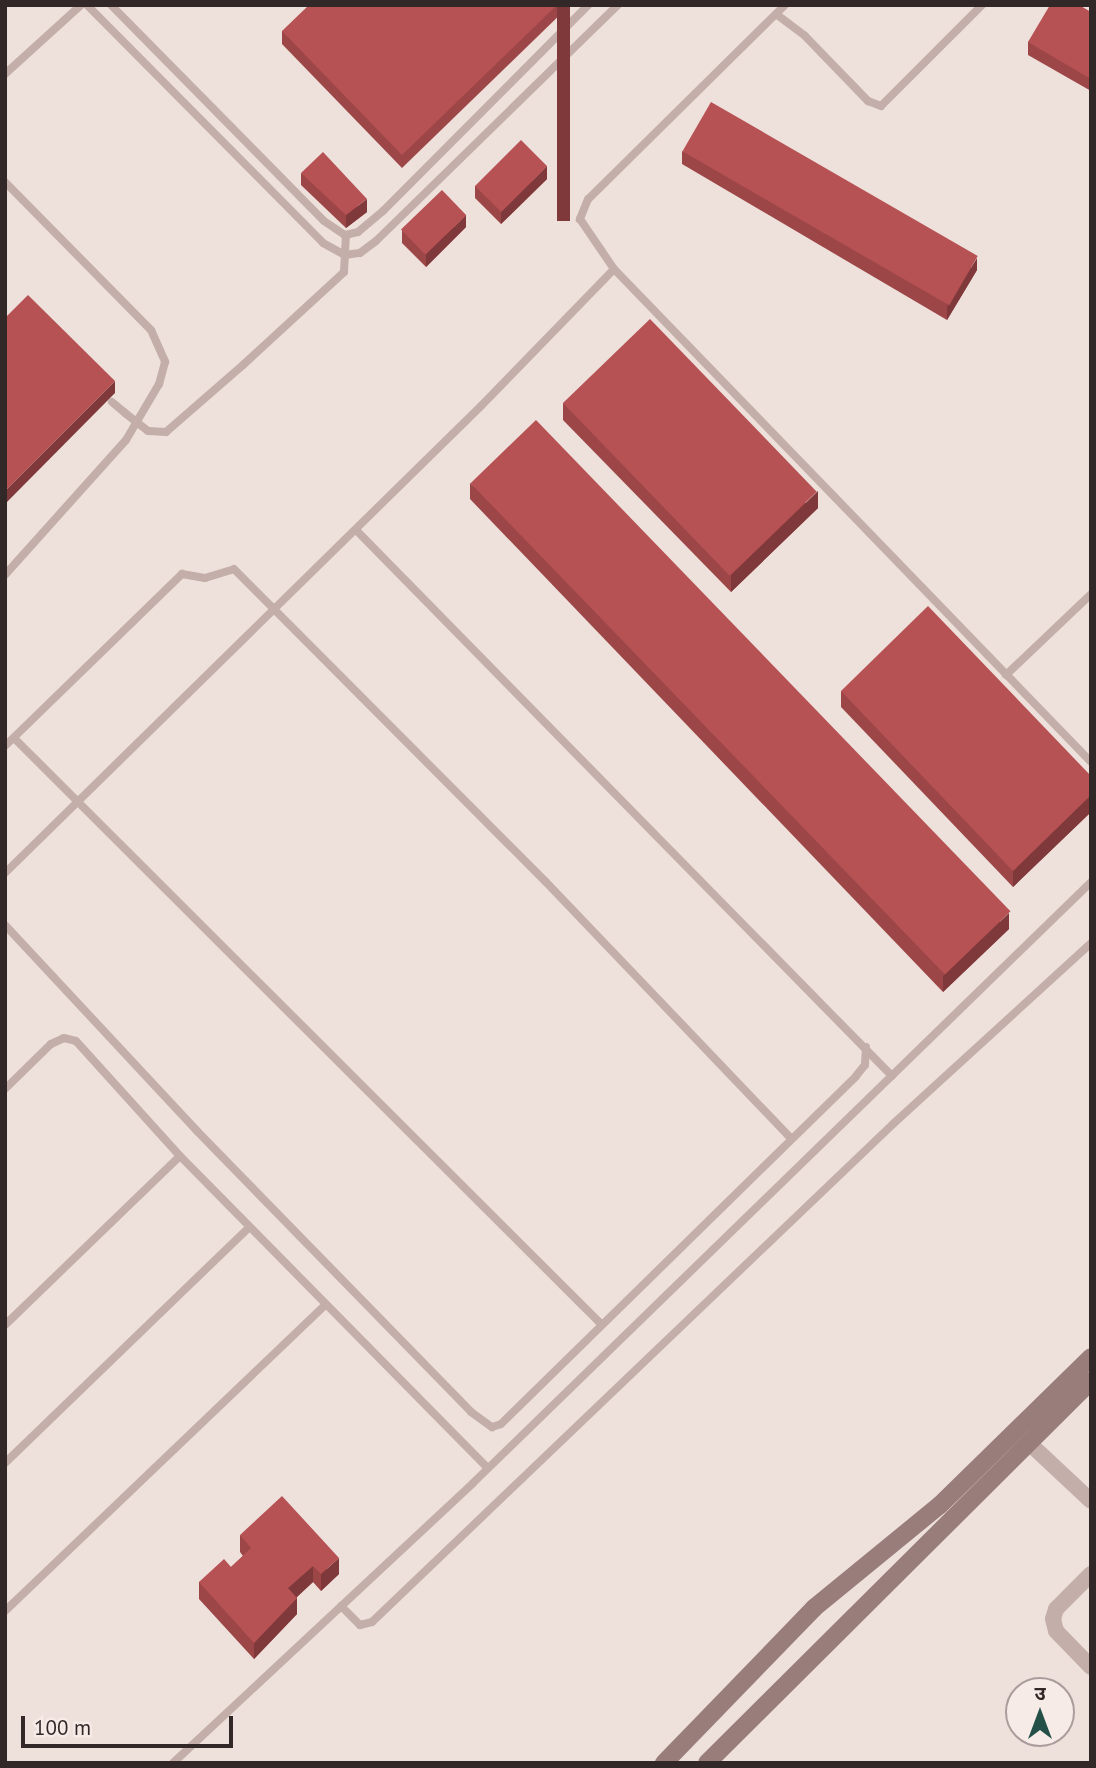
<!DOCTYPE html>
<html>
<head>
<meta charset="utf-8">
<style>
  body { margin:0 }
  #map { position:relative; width:1096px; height:1768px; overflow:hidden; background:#eee0db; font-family:"PT Sans","Noto Sans Devanagari",sans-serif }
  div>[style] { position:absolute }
  .lane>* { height:8px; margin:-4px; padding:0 4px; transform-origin:4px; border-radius:4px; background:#c4aea9 }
  .street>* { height:16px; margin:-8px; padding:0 8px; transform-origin:8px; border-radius:8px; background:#c4aea9 }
  .secondary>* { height:18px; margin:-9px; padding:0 9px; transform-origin:9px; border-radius:9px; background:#987d7b }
  .lane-bridge>* { height:8px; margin:-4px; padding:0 4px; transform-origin:4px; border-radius:4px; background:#c4aea9 }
  .wall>* { inset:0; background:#9d4648 }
  .shaded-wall>* { inset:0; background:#7f393b; transform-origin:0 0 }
  .building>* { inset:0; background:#b65154; transform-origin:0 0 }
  span { translate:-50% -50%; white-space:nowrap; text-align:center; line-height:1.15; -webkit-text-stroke:7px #f6ebe7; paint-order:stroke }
  .frame { position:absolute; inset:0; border:7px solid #332828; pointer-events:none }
  .north { position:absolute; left:1005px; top:1677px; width:70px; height:70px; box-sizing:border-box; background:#f6ebe7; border:2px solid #a89d9b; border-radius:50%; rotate:0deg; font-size:19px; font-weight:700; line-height:28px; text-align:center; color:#332828 }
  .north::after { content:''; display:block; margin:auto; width:24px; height:32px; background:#234f46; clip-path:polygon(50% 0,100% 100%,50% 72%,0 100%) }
  .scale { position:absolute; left:21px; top:1716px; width:212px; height:32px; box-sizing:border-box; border:4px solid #332828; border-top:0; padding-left:9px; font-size:21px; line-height:24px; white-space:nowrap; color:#332828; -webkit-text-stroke:5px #f6ebe7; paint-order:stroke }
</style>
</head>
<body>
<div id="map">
  <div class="lane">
    <i style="left:87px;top:5px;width:335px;rotate:45.2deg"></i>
    <i style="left:323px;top:243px;width:25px;rotate:29deg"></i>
    <i style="left:345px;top:255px;width:15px;rotate:-8deg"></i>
    <i style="left:360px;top:253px;width:20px;rotate:-37deg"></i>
    <i style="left:376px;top:241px;width:338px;rotate:-44.3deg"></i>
    <i style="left:111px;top:5px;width:303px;rotate:45.4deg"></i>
    <i style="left:324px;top:221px;width:25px;rotate:34deg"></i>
    <i style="left:345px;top:235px;width:13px;rotate:-13deg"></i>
    <i style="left:358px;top:232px;width:33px;rotate:-40deg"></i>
    <i style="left:383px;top:211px;width:291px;rotate:-45.1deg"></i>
    <i style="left:785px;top:5px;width:276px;rotate:135.4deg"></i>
    <i style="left:588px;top:199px;width:22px;rotate:112deg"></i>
    <i style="left:580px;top:219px;width:60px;rotate:55.8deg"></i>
    <i style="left:614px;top:269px;width:686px;rotate:45.94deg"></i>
    <i style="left:776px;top:14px;width:36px;rotate:37deg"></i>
    <i style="left:805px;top:36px;width:91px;rotate:45.9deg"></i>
    <i style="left:868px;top:101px;width:14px;rotate:21deg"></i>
    <i style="left:881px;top:106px;width:143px;rotate:-45deg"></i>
    <i style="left:5px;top:74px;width:103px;rotate:-42.2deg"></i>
    <i style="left:5px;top:182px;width:208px;rotate:45.4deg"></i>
    <i style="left:151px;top:330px;width:35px;rotate:66deg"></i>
    <i style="left:165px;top:362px;width:23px;rotate:105deg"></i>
    <i style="left:159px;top:384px;width:65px;rotate:120.5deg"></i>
    <i style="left:126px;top:440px;width:181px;rotate:131.9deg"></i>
    <i style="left:243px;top:365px;width:137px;rotate:-42.6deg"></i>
    <i style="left:344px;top:272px;width:37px;rotate:-87deg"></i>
    <i style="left:112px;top:402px;width:17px;rotate:40deg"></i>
    <i style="left:356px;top:530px;width:765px;rotate:45.53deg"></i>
    <i style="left:1006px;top:675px;width:117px;rotate:-43.6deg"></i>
    <i style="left:14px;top:738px;width:829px;rotate:44.95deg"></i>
    <i style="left:5px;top:746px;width:247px;rotate:-44.2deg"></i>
    <i style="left:182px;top:574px;width:23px;rotate:10deg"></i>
    <i style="left:205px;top:578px;width:30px;rotate:-17deg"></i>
    <i style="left:234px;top:569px;width:441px;rotate:45.1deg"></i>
    <i style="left:545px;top:881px;width:356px;rotate:46.3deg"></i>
    <i style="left:5px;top:873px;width:667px;rotate:-44.45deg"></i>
    <i style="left:481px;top:406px;width:191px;rotate:-45.8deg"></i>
    <i style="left:5px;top:925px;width:282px;rotate:47deg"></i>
    <i style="left:197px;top:1131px;width:392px;rotate:45.7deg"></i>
    <i style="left:471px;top:1412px;width:26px;rotate:36deg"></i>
    <i style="left:492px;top:1427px;width:9px;rotate:-18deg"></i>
    <i style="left:501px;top:1424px;width:497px;rotate:-44.4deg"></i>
    <i style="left:856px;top:1076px;width:14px;rotate:-51deg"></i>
    <i style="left:865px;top:1065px;width:18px;rotate:-87deg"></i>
    <i style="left:5px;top:1089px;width:64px;rotate:-44.4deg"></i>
    <i style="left:51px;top:1044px;width:14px;rotate:-25deg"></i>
    <i style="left:64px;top:1038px;width:12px;rotate:14deg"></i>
    <i style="left:76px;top:1041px;width:155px;rotate:47.9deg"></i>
    <i style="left:180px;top:1156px;width:438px;rotate:45.4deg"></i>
    <i style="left:5px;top:1325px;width:243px;rotate:-44deg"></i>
    <i style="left:5px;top:1463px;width:339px;rotate:-44deg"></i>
    <i style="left:341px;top:1606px;width:27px;rotate:45deg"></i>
    <i style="left:360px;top:1625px;width:12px;rotate:-14deg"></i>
    <i style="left:372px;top:1622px;width:721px;rotate:-43.71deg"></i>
    <i style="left:893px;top:1124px;width:268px;rotate:-42.4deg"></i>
    <i style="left:5px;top:1611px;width:443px;rotate:-43.7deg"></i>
    <i style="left:173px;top:1763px;width:410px;rotate:-43deg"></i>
    <i style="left:473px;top:1483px;width:862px;rotate:-44.2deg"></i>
  </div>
  <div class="street">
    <i style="left:1028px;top:1442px;width:86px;rotate:43.1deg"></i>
    <i style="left:1091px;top:1574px;width:49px;rotate:135deg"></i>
    <i style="left:1056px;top:1609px;width:10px;rotate:107deg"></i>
    <i style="left:1053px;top:1619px;width:12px;rotate:76deg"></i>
    <i style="left:1056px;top:1631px;width:50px;rotate:45.8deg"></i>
  </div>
  <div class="secondary">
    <i style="left:664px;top:1763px;width:216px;rotate:-45.9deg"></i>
    <i style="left:814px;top:1608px;width:163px;rotate:-39.3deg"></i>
    <i style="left:940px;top:1505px;width:211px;rotate:-44.4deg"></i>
    <i style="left:707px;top:1763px;width:542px;rotate:-44.85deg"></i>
  </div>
  <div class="lane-bridge">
    <i style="left:125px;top:413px;width:29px;rotate:38deg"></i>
    <i style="left:148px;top:431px;width:18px;rotate:3deg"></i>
    <i style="left:166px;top:432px;width:102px;rotate:-41deg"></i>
  </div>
  <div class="wall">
    <i style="clip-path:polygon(570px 5px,402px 168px,282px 44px,282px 31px)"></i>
    <i style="clip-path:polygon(1091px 12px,1091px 91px,1028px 55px,1028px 42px)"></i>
    <i style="clip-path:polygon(682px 151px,977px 270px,947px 320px,682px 164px)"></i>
    <i style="clip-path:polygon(301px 173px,367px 212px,346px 228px,301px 185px)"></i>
    <i style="clip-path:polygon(547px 179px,501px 224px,475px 198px,475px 186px)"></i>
    <i style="clip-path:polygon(466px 227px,426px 267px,402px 243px,402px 230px)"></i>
    <i style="clip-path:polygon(563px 403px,818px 508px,731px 592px,563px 420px)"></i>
    <i style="clip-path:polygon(470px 483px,1009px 929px,943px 992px,470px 499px)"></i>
    <i style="clip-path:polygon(841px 691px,1091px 776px,1091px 812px,1013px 887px,841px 707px)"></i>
    <i style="clip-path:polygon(240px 1535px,339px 1574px,321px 1591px,313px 1582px,297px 1597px,297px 1614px,254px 1659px,199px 1599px,199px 1582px,231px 1567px,243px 1556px,240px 1552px)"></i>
  </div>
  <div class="shaded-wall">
    <i style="left:557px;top:5px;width:13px;height:216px"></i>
    <i style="clip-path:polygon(547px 166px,547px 179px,501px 224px,501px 212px)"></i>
    <i style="clip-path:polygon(367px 199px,367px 212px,346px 228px,346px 215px)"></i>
    <i style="clip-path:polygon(466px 215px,466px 227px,426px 267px,426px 254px)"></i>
    <i style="clip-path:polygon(977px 258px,977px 270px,947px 320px,947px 307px)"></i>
    <i style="clip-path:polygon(115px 381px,115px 393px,5px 504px,5px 491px)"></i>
    <i style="clip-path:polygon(818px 491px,818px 508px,731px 592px,731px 575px)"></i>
    <i style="clip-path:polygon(1091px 795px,1091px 812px,1013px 887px,1013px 871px)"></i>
    <i style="clip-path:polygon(1009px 913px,1009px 929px,943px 992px,943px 976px)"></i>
    <i style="clip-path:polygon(339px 1558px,339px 1574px,321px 1591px,321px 1574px)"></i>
    <i style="clip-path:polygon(313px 1566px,313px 1582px,288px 1605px,288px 1588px)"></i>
    <i style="clip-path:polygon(297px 1598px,297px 1614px,254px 1659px,254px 1643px)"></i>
  </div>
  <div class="building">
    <i style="clip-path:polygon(309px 5px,557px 5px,402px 155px,282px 31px)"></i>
    <i style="clip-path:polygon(1050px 5px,1079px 5px,1091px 12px,1091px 79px,1028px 42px)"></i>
    <i style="left:711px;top:102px;width:308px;height:57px;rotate:30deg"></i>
    <i style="left:521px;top:140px;width:37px;height:65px;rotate:45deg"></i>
    <i style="clip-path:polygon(323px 152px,367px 199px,346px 215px,301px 173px)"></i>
    <i style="left:442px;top:190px;width:35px;height:57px;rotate:46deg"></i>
    <i style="clip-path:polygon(28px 295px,115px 381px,5px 491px,5px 318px)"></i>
    <i style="left:650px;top:319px;width:240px;height:121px;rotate:46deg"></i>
    <i style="left:536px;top:420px;width:683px;height:91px;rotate:46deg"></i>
    <i style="clip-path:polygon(928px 606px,1091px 776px,1091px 795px,1013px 871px,841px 691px)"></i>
    <i style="clip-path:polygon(282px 1496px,339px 1558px,321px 1574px,313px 1566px,288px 1588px,297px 1598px,254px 1643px,199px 1582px,224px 1559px,231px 1567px,251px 1548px,240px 1535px)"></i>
  </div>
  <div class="frame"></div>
  <div class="north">उ</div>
  <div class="scale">100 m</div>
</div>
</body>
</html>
